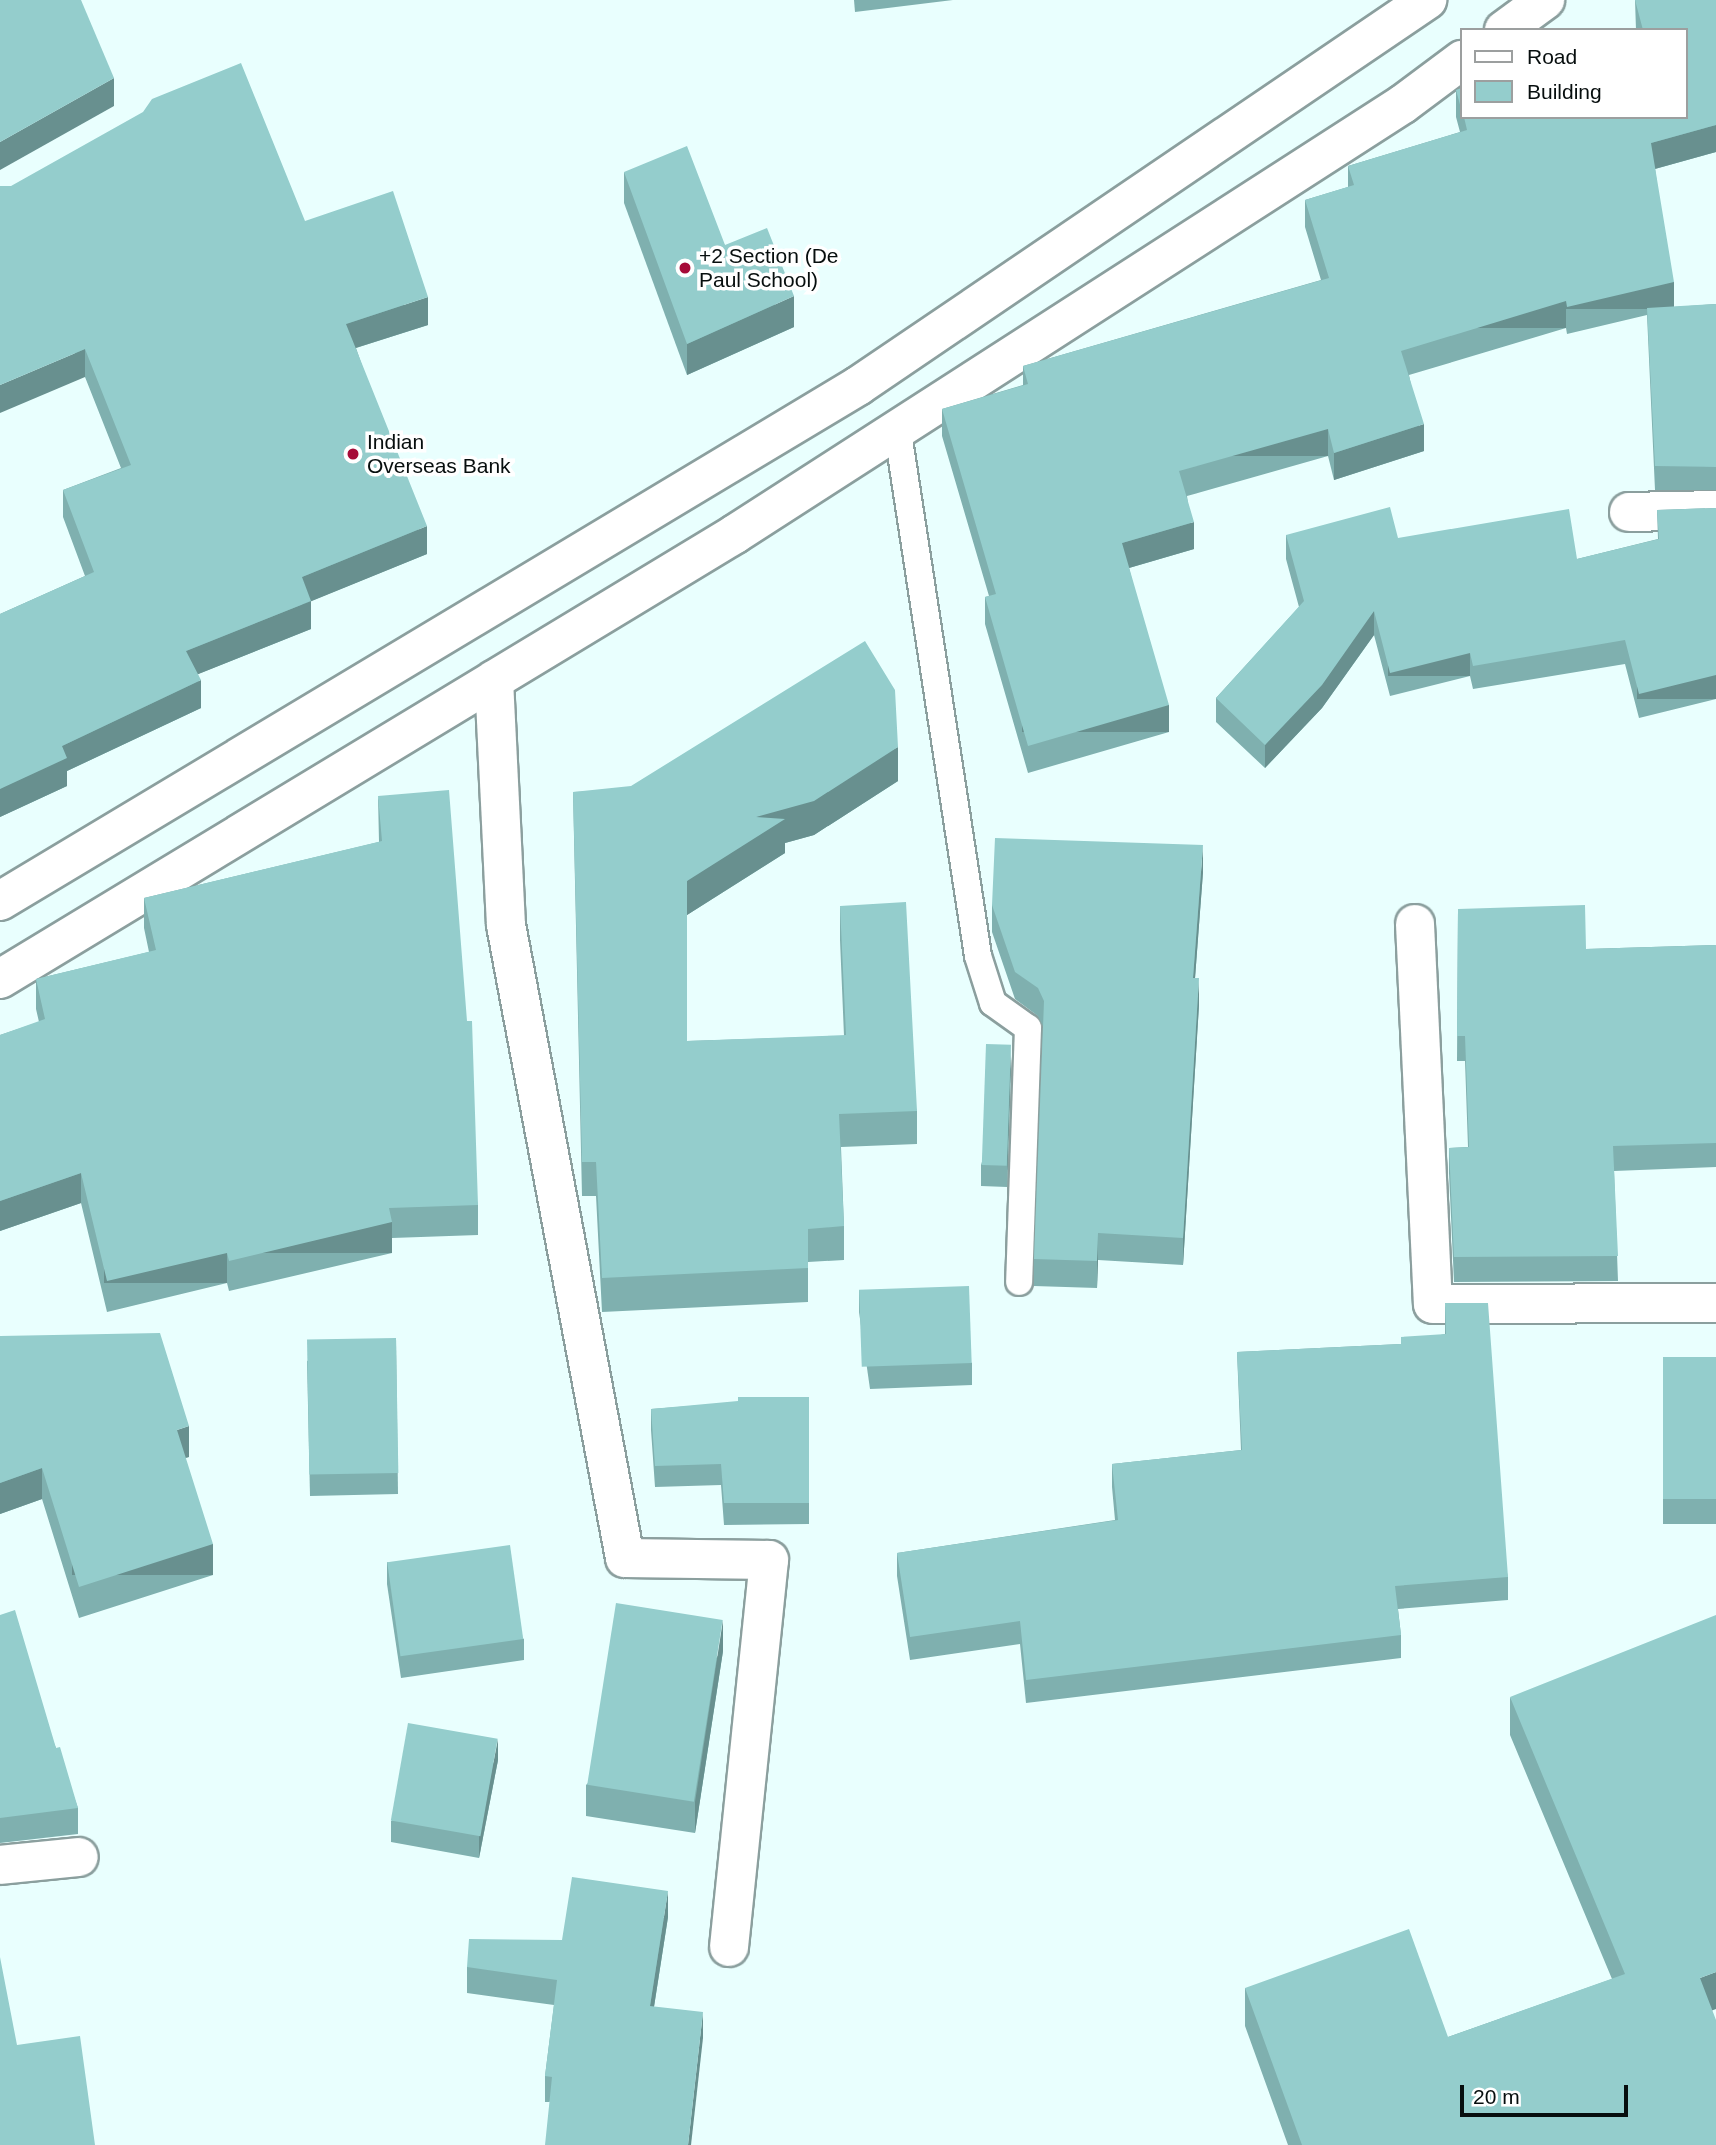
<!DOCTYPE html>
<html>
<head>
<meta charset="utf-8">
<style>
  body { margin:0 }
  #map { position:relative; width:1716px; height:2145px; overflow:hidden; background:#e9fffe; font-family:Helvetica,sans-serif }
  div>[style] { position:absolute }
  .roads { filter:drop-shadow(2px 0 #8b9f9e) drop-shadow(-2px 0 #8b9f9e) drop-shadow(0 2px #8b9f9e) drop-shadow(0 -2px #8b9f9e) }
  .service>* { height:26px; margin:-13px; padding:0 13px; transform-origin:13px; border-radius:13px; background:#fff }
  .minor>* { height:38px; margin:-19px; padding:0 19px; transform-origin:19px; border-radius:19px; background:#fff }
  .trunk>* { height:38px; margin:-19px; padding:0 19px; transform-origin:19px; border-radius:19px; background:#fff }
  .wall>* { inset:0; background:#7fb0af; transform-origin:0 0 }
  .shaded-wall>* { inset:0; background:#68908f; transform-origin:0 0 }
  .building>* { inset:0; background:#94cdcc; transform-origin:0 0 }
  .dots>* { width:19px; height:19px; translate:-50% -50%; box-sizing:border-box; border:4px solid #fff; border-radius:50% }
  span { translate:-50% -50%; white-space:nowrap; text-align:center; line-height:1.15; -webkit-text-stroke:7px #fff; paint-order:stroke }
  .poi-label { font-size:21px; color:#070e0e }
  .left { translate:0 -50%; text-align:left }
  .legend { position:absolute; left:1460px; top:28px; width:228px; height:91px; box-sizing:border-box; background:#fff; border:2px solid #9c9f9f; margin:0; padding:9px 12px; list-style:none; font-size:21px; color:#070e0e }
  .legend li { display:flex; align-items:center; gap:14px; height:35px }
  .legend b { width:35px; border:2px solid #9c9f9f }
  .scale { position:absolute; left:1460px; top:2085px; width:168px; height:32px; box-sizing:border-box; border:4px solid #070e0e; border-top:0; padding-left:9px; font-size:21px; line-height:24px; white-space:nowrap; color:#070e0e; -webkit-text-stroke:5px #fff; paint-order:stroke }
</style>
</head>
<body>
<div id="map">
  <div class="roads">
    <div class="service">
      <i style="left:897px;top:427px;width:535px;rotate:81.29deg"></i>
      <i style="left:978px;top:956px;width:49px;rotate:72.3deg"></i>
      <i style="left:993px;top:1003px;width:43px;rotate:35.5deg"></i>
      <i style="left:1028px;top:1028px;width:254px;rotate:92deg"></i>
    </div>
    <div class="minor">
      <i style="left:1629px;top:512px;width:87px;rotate:-1.3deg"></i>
      <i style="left:494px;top:680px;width:245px;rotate:87.2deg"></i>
      <i style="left:506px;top:925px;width:644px;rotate:79.35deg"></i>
      <i style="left:625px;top:1558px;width:144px;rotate:0.8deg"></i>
      <i style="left:769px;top:1560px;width:389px;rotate:95.9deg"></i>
      <i style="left:1415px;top:924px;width:380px;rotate:87.3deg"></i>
      <i style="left:1433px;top:1304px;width:283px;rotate:-0.2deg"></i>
      <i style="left:0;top:1865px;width:79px;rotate:-5.8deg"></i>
    </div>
    <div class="trunk">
      <i style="left:1504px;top:30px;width:51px;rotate:-36.2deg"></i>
      <i style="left:0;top:901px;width:1001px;rotate:-30.97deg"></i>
      <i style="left:858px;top:386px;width:688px;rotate:-34.15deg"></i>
      <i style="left:0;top:979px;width:859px;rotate:-31.19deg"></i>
      <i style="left:735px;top:534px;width:794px;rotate:-32.77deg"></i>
      <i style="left:1403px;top:104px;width:74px;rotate:-36.7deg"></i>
    </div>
  </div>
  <div class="wall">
    <i style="clip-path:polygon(854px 0,953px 0,855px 12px)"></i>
    <i style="clip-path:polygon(1635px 0,1716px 0,1716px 152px,1655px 169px,1674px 307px,1716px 304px,1716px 490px,1655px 490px,1647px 315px,1567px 334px,1566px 328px,1409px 375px,1424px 451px,1334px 480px,1328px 456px,1187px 496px,1194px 549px,1129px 568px,1169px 732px,1028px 773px,985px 624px,985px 597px,989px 596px,942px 436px,942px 409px,1023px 385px,1023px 366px,1321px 280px,1305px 227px,1305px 200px,1348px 187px,1348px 166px,1460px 132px,1456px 117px,1456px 90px,1462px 88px,1462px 117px,1686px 117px,1686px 30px,1636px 30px)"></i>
    <i style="clip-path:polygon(624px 172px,725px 245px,794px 327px,687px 375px,624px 203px)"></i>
    <i style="clip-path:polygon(0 186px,305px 221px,428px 325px,356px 348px,427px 554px,311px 601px,311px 629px,198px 674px,201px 708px,67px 771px,67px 786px,0 817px,0 614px,85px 576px,63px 517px,63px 490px,121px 468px,85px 377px)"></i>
    <i style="clip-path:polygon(1716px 508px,1716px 699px,1639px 718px,1625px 664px,1473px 689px,1470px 676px,1390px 696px,1374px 635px,1322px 708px,1265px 768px,1216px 722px,1216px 698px,1299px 607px,1286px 559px,1286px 535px,1398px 538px,1577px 559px,1658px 539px,1657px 510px)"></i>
    <i style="clip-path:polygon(898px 781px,814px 835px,785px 843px,785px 853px,687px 915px,687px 1041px,844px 1036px,840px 940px,840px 906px,917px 1111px,917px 1144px,841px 1147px,844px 1226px,844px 1260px,808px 1262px,808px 1302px,602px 1312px,596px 1196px,582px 1196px,573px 792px)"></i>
    <i style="clip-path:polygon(378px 796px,478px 1205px,478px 1235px,392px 1238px,392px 1253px,229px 1291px,227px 1283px,107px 1312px,81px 1203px,0 1231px,0 1035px,39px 1022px,36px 1009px,36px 979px,149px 952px,144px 928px,144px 898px,379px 842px)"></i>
    <i style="clip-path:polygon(1203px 872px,1195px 978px,1199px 1005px,1183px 1265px,1098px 1260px,1097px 1288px,1034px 1286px,1034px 1259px,1043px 1026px,1038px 1016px,1015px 999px,992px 932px,992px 905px)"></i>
    <i style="clip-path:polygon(1458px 909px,1586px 949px,1716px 945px,1716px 1167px,1614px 1171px,1618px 1281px,1454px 1282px,1449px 1173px,1449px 1148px,1468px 1147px,1465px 1061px,1457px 1061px)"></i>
    <i style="clip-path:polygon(1011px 1066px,1007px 1187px,981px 1186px,981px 1165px)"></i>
    <i style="clip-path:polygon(859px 1290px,972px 1363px,972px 1385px,870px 1389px,859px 1312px)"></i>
    <i style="clip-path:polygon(1445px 1303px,1508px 1577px,1508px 1600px,1398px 1609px,1401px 1635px,1401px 1658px,1026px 1703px,1020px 1644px,910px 1660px,897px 1576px,897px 1553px,1115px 1520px,1112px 1487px,1112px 1464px,1241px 1450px,1237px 1352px,1401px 1344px,1445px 1334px)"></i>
    <i style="clip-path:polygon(0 1336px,189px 1457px,185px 1458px,213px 1575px,79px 1618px,42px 1499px,0 1514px)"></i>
    <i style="clip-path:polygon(396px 1338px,398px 1494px,310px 1496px,307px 1361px)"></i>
    <i style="left:1716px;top:1357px;width:167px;height:53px;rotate:90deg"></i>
    <i style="clip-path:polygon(809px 1397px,809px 1524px,724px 1525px,721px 1485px,655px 1487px,651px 1430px,651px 1409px)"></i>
    <i style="clip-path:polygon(387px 1562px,524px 1639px,524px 1660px,401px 1678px,387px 1584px)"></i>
    <i style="clip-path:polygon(0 1615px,56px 1748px,78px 1808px,78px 1834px,0 1843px)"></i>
    <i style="clip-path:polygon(723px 1651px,695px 1833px,586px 1816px,586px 1785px)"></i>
    <i style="clip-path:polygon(1510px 1697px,1712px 2011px,1716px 2145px,1288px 2145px,1245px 2026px,1245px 1988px,1448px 2037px,1612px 1979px,1510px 1735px)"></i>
    <i style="clip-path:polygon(498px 1760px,479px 1858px,391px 1842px,391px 1821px)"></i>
    <i style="clip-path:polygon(668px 1917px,654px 2007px,703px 2038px,549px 2102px,545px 2102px,545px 2076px,554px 2005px,467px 1993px,467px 1967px,562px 1940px)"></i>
  </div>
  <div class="shaded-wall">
    <i style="clip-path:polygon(114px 78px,114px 106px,0 170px,0 142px)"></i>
    <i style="clip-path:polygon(1716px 125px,1716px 152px,1651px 170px,1651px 143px)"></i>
    <i style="left:1674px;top:282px;width:27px;height:110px;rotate:90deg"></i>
    <i style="clip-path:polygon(794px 296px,794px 327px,687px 375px,687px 344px)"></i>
    <i style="clip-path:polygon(428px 297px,428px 325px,346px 351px,346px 324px)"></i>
    <i style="left:1566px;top:301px;width:27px;height:172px;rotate:90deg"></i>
    <i style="clip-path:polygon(85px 349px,85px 377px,0 413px,0 385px)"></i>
    <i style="clip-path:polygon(1424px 424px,1424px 451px,1334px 480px,1334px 453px)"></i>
    <i style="left:1328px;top:429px;width:27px;height:155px;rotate:90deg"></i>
    <i style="clip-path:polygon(1194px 522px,1194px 549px,1122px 570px,1122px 543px)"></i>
    <i style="clip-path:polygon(427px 526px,427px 554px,302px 605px,302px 577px)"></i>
    <i style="clip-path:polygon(311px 601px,311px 629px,186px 679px,186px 651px)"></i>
    <i style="clip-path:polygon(1374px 611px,1374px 635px,1322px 708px,1265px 768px,1265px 745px)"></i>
    <i style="left:1470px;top:653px;width:23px;height:82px;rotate:90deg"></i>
    <i style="left:1716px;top:675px;width:24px;height:79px;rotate:90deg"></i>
    <i style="clip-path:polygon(201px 680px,201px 708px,67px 771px,67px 786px,0 817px,0 789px,62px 746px)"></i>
    <i style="left:1169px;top:705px;width:27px;height:147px;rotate:90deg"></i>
    <i style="clip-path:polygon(898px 747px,898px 781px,814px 835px,785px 843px,785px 853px,687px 915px,687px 881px,756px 817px)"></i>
    <i style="clip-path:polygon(1203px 845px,1203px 872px,1193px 1005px,1193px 978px)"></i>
    <i style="clip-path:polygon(1199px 978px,1199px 1005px,1183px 1265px,1183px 1238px)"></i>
    <i style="clip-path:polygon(1011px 1045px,1011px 1066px,1007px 1187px,1007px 1165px)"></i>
    <i style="clip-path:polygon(81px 1173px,81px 1203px,0 1231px,0 1201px)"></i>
    <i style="left:392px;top:1222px;width:31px;height:168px;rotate:90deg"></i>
    <i style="clip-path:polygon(1098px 1233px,1098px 1260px,1097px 1288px,1097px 1261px)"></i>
    <i style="left:227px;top:1253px;width:30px;height:123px;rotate:90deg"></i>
    <i style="clip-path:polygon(189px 1426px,189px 1457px,177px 1460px,177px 1430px)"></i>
    <i style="clip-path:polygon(42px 1468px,42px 1499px,0 1514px,0 1483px)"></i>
    <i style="left:213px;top:1544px;width:31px;height:141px;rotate:90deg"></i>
    <i style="clip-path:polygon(723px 1620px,723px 1651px,695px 1833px,695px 1802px)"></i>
    <i style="clip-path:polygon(498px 1739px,498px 1760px,479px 1858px,479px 1837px)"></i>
    <i style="clip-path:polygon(668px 1891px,668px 1917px,650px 2032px,650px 2006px)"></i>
    <i style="clip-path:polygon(1716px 1972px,1716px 2009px,1700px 2015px,1700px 1978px)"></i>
    <i style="clip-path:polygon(703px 2012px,703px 2038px,691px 2145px,688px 2145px)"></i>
  </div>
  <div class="building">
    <i style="clip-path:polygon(0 0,81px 0,114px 78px,0 142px)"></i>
    <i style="clip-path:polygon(1635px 0,1716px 0,1716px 125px,1651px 143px,1674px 282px,1567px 307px,1566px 301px,1401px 351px,1424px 424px,1334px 453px,1328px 429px,1179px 471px,1194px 522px,1122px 543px,1169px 705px,1028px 746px,985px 597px,996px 594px,942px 409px,1028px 384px,1023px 366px,1329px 278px,1305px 200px,1354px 185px,1348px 166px,1467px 130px,1464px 117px,1686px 117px,1686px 30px,1643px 30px)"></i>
    <i style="clip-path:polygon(241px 63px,305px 221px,393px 191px,428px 297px,346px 324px,427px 526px,302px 577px,311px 601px,186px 651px,201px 680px,62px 746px,67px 758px,0 789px,0 614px,94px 572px,63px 490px,131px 465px,85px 349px,0 385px,0 186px,11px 186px,143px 112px,152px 99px)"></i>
    <i style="clip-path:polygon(1462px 88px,1462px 112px,1456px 90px)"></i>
    <i style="clip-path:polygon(687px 146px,725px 245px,767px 228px,794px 296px,687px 344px,624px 172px)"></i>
    <i style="clip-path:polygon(1716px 304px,1716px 467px,1655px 466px,1647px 308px)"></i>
    <i style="clip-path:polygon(1390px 507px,1398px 538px,1569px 509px,1577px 559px,1659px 539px,1657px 510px,1716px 508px,1716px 675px,1639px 694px,1625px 640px,1473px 666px,1470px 653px,1390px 673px,1374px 611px,1322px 685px,1265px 745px,1216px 698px,1304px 601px,1286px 535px)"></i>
    <i style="clip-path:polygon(865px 641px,895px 690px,898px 747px,814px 801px,756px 817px,785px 819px,687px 881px,687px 1041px,846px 1035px,840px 906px,906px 902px,917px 1111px,839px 1114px,844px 1226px,808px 1229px,808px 1268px,602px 1278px,596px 1162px,582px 1162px,573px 792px,631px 786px)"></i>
    <i style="clip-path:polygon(449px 790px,467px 1021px,472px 1021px,478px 1205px,389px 1208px,392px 1222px,229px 1261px,227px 1253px,107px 1281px,81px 1173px,0 1201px,0 1035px,45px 1019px,36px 979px,156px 950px,144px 898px,382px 841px,378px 796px)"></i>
    <i style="clip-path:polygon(995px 838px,1203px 845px,1193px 978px,1199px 978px,1183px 1238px,1098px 1233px,1097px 1261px,1034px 1259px,1044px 1001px,1038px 988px,1015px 972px,992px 905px)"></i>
    <i style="clip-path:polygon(1585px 905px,1586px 949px,1716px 945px,1716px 1143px,1613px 1146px,1618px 1256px,1454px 1257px,1449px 1148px,1469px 1147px,1465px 1036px,1457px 1036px,1458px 909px)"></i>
    <i style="left:986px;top:1044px;width:25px;height:121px;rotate:2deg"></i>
    <i style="left:969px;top:1286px;width:77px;height:110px;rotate:88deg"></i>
    <i style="clip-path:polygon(1445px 1303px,1488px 1303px,1508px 1577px,1395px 1586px,1401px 1635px,1026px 1680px,1020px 1621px,910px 1637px,897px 1553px,1118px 1520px,1112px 1464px,1242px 1450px,1237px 1352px,1401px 1344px,1401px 1337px,1446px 1334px)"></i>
    <i style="clip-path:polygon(160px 1333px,189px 1426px,177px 1430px,213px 1544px,79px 1587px,42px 1468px,0 1483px,0 1336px)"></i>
    <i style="left:396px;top:1338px;width:135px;height:89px;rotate:89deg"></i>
    <i style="left:1716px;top:1357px;width:142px;height:53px;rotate:90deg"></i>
    <i style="clip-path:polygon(738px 1397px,809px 1397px,809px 1503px,724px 1503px,721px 1464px,655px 1466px,651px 1409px,738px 1401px)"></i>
    <i style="left:510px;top:1545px;width:95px;height:124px;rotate:82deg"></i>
    <i style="left:616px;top:1603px;width:108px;height:184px;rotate:9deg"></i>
    <i style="clip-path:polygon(15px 1610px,56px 1748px,60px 1747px,78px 1808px,0 1818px,0 1615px)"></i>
    <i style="clip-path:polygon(1716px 1615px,1716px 1972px,1700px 1978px,1716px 2020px,1716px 2145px,1302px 2145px,1245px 1988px,1409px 1929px,1448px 2037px,1625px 1974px,1510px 1697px)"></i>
    <i style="left:408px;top:1723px;width:91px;height:99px;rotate:10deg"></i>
    <i style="clip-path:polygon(572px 1877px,668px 1891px,650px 2006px,703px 2012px,688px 2145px,545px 2145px,552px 2077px,545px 2076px,557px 1980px,467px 1967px,469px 1939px,562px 1940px)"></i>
    <i style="clip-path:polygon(0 1957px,17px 2045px,80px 2036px,95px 2145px,0 2145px)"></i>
  </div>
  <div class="dots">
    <i style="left:685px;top:268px;background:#a60b38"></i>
    <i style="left:353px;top:454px;background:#a60b38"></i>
  </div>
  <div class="poi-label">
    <span class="left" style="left:699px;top:268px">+2 Section (De<br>Paul School)</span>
    <span class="left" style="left:367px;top:454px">Indian<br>Overseas Bank</span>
  </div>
  <ul class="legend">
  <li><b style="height:9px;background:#fff"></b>Road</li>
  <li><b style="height:19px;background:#94cdcc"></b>Building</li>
  </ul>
  <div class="scale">20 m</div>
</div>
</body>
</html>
